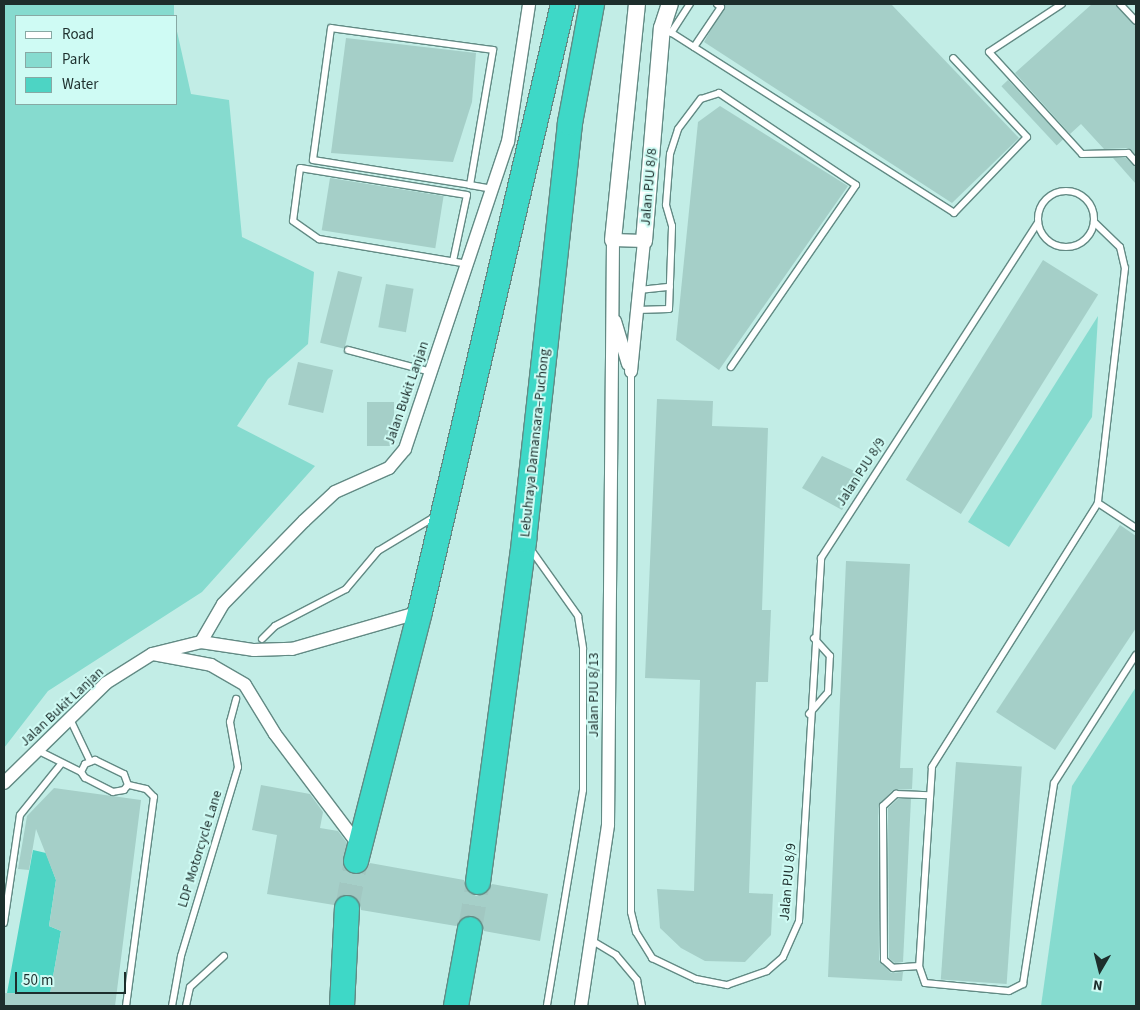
<!DOCTYPE html>
<html>
<head>
<meta charset="utf-8">
<style>
  body { margin:0 }
  #map { position:relative; width:1140px; height:1010px; overflow:hidden; background:#c2ede6; font-family:"Source Sans 3",sans-serif }
  div>[style] { position:absolute }
  .green>* { inset:0; background:#86dbcf }
  .water>* { inset:0; background:#4dd4c4 }
  .building>* { inset:0; background:#a5cfc8; transform-origin:0 0 }
  .motorway-tunnel>* { height:24px; margin-top:-12px; transform-origin:0; background:repeating-linear-gradient(90deg,#a1c7c1 0 24px,transparent 0 36px) }
  .roads { filter:drop-shadow(1px 0 #628a84) drop-shadow(-1px 0 #628a84) drop-shadow(0 1px #628a84) drop-shadow(0 -1px #628a84) }
  .service>* { height:6px; margin:-3px; padding:0 3px; transform-origin:3px; border-radius:3px; background:#fff }
  .service>.ring { margin:-3px; padding:0; box-sizing:content-box; background:none; border:6px solid #fff; border-radius:50% }
  .minor>* { height:12px; margin:-6px; padding:0 6px; transform-origin:6px; border-radius:6px; background:#fff }
  .tertiary>* { height:16px; margin:-8px; padding:0 8px; transform-origin:8px; border-radius:8px; background:#fff }
  .motorway>* { height:24px; margin:-12px; padding:0 12px; transform-origin:12px; border-radius:12px; background:#3ed8c7 }
  span { translate:-50% -50%; white-space:nowrap; text-align:center; line-height:1.15; -webkit-text-stroke:4px #cffbf4; paint-order:stroke }
  .street-label { font-size:14px; color:#1d2e2c }
  .frame { position:absolute; inset:0; border:5px solid #1d2e2c; pointer-events:none }
  .legend { position:absolute; left:15px; top:15px; width:162px; height:90px; box-sizing:border-box; background:#cffbf4; border:1px solid #88a9a4; margin:0; padding:6px 9px; list-style:none; font-size:15px; color:#1d2e2c }
  .legend li { display:flex; align-items:center; gap:10px; height:25px }
  .legend b { width:25px; border:1px solid #88a9a4 }
  .north { position:absolute; left:1075px; top:945px; width:50px; height:50px; -webkit-text-stroke:4px #cffbf4; paint-order:stroke; rotate:188deg; font-size:14px; font-weight:700; line-height:20px; text-align:center; color:#1d2e2c }
  .north::after { content:''; display:block; margin:auto; width:18px; height:22px; background:#1d2e2c; clip-path:polygon(50% 0,100% 100%,50% 72%,0 100%) }
  .scale { position:absolute; left:15px; top:972px; width:111px; height:22px; box-sizing:border-box; border:2px solid #1d2e2c; border-top:0; padding-left:6px; font-size:15px; line-height:18px; white-space:nowrap; color:#1d2e2c; -webkit-text-stroke:4px #cffbf4; paint-order:stroke }
</style>
</head>
<body>
<div id="map">
  <div class="green">
    <i style="clip-path:polygon(4px 4px,174px 4px,174px 16px,16px 16px,16px 104px,176px 104px,176px 27px,191px 94px,229px 100px,242px 237px,314px 272px,308px 344px,268px 379px,237px 426px,315px 466px,202px 592px,48px 691px,4px 748px)"></i>
    <i style="clip-path:polygon(1098px 316px,1092px 417px,1009px 547px,968px 522px)"></i>
    <i style="clip-path:polygon(1136px 687px,1136px 1006px,1041px 1006px,1072px 786px)"></i>
  </div>
  <div class="water">
    <i style="clip-path:polygon(33px 850px,46px 853px,56px 880px,49px 926px,61px 931px,50px 994px,7px 993px)"></i>
  </div>
  <div class="building">
    <i style="clip-path:polygon(725px 4px,891px 4px,1019px 138px,952px 203px,704px 42px)"></i>
    <i style="clip-path:polygon(1092px 4px,1115px 4px,1136px 26px,1136px 155px,1128px 148px,1104px 149px,1081px 124px,1070px 134px,1015px 73px)"></i>
    <i style="clip-path:polygon(346px 38px,476px 53px,472px 102px,453px 162px,331px 153px)"></i>
    <i style="left:1008px;top:80px;width:81px;height:9px;rotate:47deg"></i>
    <i style="clip-path:polygon(720px 106px,848px 186px,719px 370px,676px 340px,698px 122px)"></i>
    <i style="clip-path:polygon(1113px 158px,1126px 158px,1136px 167px,1136px 184px)"></i>
    <i style="left:330px;top:178px;width:115px;height:53px;rotate:9deg"></i>
    <i style="left:1043px;top:260px;width:65px;height:259px;rotate:32deg"></i>
    <i style="left:338px;top:271px;width:25px;height:74px;rotate:14deg"></i>
    <i style="left:386px;top:284px;width:28px;height:44px;rotate:10deg"></i>
    <i style="left:298px;top:362px;width:36px;height:44px;rotate:13deg"></i>
    <i style="clip-path:polygon(657px 399px,713px 401px,712px 426px,768px 428px,762px 610px,771px 610px,768px 682px,756px 682px,749px 893px,773px 894px,771px 935px,745px 962px,705px 961px,681px 948px,660px 928px,657px 889px,694px 891px,700px 680px,645px 678px)"></i>
    <i style="left:367px;top:402px;width:27px;height:44px"></i>
    <i style="clip-path:polygon(822px 456px,863px 475px,842px 510px,802px 488px)"></i>
    <i style="clip-path:polygon(1120px 525px,1136px 536px,1136px 628px,1055px 750px,996px 712px)"></i>
    <i style="clip-path:polygon(846px 561px,910px 564px,900px 768px,913px 768px,912px 789px,893px 790px,878px 806px,879px 960px,891px 973px,903px 972px,902px 981px,828px 977px)"></i>
    <i style="left:956px;top:762px;width:66px;height:218px;rotate:4deg"></i>
    <i style="clip-path:polygon(261px 785px,310px 794px,323px 812px,320px 828px,338px 831px,347px 843px,343px 864px,352px 874px,365px 871px,370px 863px,464px 880px,466px 888px,476px 896px,484px 894px,492px 884px,548px 894px,540px 941px,484px 931px,479px 919px,472px 915px,456px 926px,361px 910px,359px 901px,348px 894px,334px 905px,267px 894px,277px 835px,252px 830px)"></i>
    <i style="clip-path:polygon(54px 788px,141px 800px,115px 1006px,4px 1006px,4px 993px,50px 994px,61px 931px,49px 926px,56px 880px,36px 829px,29px 870px,18px 869px,27px 816px)"></i>
    <i style="clip-path:polygon(898px 799px,911px 799px,903px 962px,895px 963px,889px 958px,888px 808px)"></i>
  </div>
  <div class="motorway-tunnel">
    <i style="left:347px;top:908px;width:48px;rotate:-79.2deg"></i>
    <i style="left:470px;top:929px;width:48px;rotate:-80.3deg"></i>
  </div>
  <div class="roads">
    <div class="service">
      <i style="left:1062px;top:4px;width:87px;rotate:146.7deg"></i>
      <i style="left:989px;top:52px;width:138px;rotate:47.6deg"></i>
      <i style="left:1082px;top:154px;width:46px;rotate:-1.2deg"></i>
      <i style="left:1128px;top:153px;width:12px;rotate:48deg"></i>
      <i style="left:1120px;top:4px;width:23px;rotate:47deg"></i>
      <i style="left:664px;top:28px;width:344px;rotate:32.5deg"></i>
      <i style="left:954px;top:213px;width:105px;rotate:-46.2deg"></i>
      <i style="left:1027px;top:137px;width:108px;rotate:-133.1deg"></i>
      <i style="left:671px;top:33px;width:35px;rotate:-57deg"></i>
      <i style="left:694px;top:47px;width:48px;rotate:-56deg"></i>
      <i style="left:721px;top:7px;width:5px;rotate:-143deg"></i>
      <i style="left:470px;top:185px;width:137px;rotate:-80.3deg"></i>
      <i style="left:493px;top:50px;width:163px;rotate:-172.3deg"></i>
      <i style="left:331px;top:28px;width:133px;rotate:97.8deg"></i>
      <i style="left:313px;top:160px;width:159px;rotate:9deg"></i>
      <i style="left:470px;top:185px;width:23px;rotate:10deg"></i>
      <i class="ring" style="left:1038px;top:191px;width:50px;height:50px"></i>
      <i style="left:1094px;top:222px;width:36px;rotate:44deg"></i>
      <i style="left:1120px;top:247px;width:22px;rotate:77deg"></i>
      <i style="left:1125px;top:268px;width:237px;rotate:96.6deg"></i>
      <i style="left:1098px;top:503px;width:312px;rotate:122.2deg"></i>
      <i style="left:932px;top:767px;width:199px;rotate:93.7deg"></i>
      <i style="left:919px;top:966px;width:18px;rotate:71deg"></i>
      <i style="left:925px;top:983px;width:84px;rotate:5.4deg"></i>
      <i style="left:1009px;top:991px;width:16px;rotate:-27deg"></i>
      <i style="left:1023px;top:984px;width:203px;rotate:-81.2deg"></i>
      <i style="left:1054px;top:783px;width:152px;rotate:-57.4deg"></i>
      <i style="left:453px;top:261px;width:67px;rotate:-78deg"></i>
      <i style="left:467px;top:195px;width:169px;rotate:-170.8deg"></i>
      <i style="left:300px;top:168px;width:53px;rotate:97.5deg"></i>
      <i style="left:293px;top:221px;width:32px;rotate:35deg"></i>
      <i style="left:319px;top:239px;width:151px;rotate:9.5deg"></i>
      <i style="left:639px;top:290px;width:31px;rotate:-6deg"></i>
      <i style="left:637px;top:310px;width:32px;rotate:-2deg"></i>
      <i style="left:669px;top:309px;width:83px;rotate:-87.9deg"></i>
      <i style="left:672px;top:226px;width:22px;rotate:-106deg"></i>
      <i style="left:666px;top:205px;width:51px;rotate:-85.5deg"></i>
      <i style="left:670px;top:154px;width:26px;rotate:-72deg"></i>
      <i style="left:678px;top:129px;width:38px;rotate:-53deg"></i>
      <i style="left:701px;top:99px;width:19px;rotate:-18deg"></i>
      <i style="left:719px;top:93px;width:165px;rotate:33.9deg"></i>
      <i style="left:856px;top:185px;width:221px;rotate:124.5deg"></i>
      <i style="left:348px;top:350px;width:86px;rotate:14.8deg"></i>
      <i style="left:631px;top:371px;width:541px;rotate:90deg"></i>
      <i style="left:631px;top:912px;width:21px;rotate:76deg"></i>
      <i style="left:636px;top:932px;width:31px;rotate:58deg"></i>
      <i style="left:652px;top:958px;width:49px;rotate:25.5deg"></i>
      <i style="left:696px;top:979px;width:32px;rotate:11deg"></i>
      <i style="left:727px;top:985px;width:42px;rotate:-19.3deg"></i>
      <i style="left:767px;top:971px;width:21px;rotate:-41deg"></i>
      <i style="left:783px;top:957px;width:39px;rotate:-66deg"></i>
      <i style="left:799px;top:921px;width:364px;rotate:-86.5deg"></i>
      <i style="left:821px;top:558px;width:399px;rotate:-57.1deg"></i>
      <i style="left:1098px;top:503px;width:45px;rotate:33.3deg"></i>
      <i style="left:529px;top:547px;width:85px;rotate:54.6deg"></i>
      <i style="left:578px;top:616px;width:33px;rotate:81deg"></i>
      <i style="left:583px;top:649px;width:141px;rotate:90deg"></i>
      <i style="left:583px;top:790px;width:219px;rotate:99.5deg"></i>
      <i style="left:262px;top:639px;width:18px;rotate:-45deg"></i>
      <i style="left:275px;top:626px;width:80px;rotate:-27.5deg"></i>
      <i style="left:346px;top:589px;width:50px;rotate:-49.9deg"></i>
      <i style="left:378px;top:551px;width:68px;rotate:-31.1deg"></i>
      <i style="left:809px;top:714px;width:29px;rotate:-49deg"></i>
      <i style="left:828px;top:692px;width:36px;rotate:-87deg"></i>
      <i style="left:830px;top:656px;width:24px;rotate:-132deg"></i>
      <i style="left:70px;top:719px;width:47px;rotate:64.5deg"></i>
      <i style="left:37px;top:750px;width:49px;rotate:26.6deg"></i>
      <i style="left:95px;top:760px;width:32px;rotate:26deg"></i>
      <i style="left:124px;top:774px;width:12px;rotate:70deg"></i>
      <i style="left:128px;top:785px;width:6px;rotate:129deg"></i>
      <i style="left:124px;top:790px;width:11px;rotate:170deg"></i>
      <i style="left:113px;top:792px;width:31px;rotate:-153deg"></i>
      <i style="left:85px;top:778px;width:7px;rotate:-124deg"></i>
      <i style="left:81px;top:772px;width:9px;rotate:-63deg"></i>
      <i style="left:85px;top:764px;width:11px;rotate:-22deg"></i>
      <i style="left:4px;top:923px;width:109px;rotate:-81.6deg"></i>
      <i style="left:20px;top:815px;width:65px;rotate:-51.2deg"></i>
      <i style="left:591px;top:940px;width:29px;rotate:31deg"></i>
      <i style="left:616px;top:955px;width:33px;rotate:50deg"></i>
      <i style="left:637px;top:980px;width:26px;rotate:79deg"></i>
      <i style="left:919px;top:966px;width:26px;rotate:176deg"></i>
      <i style="left:893px;top:968px;width:12px;rotate:-138deg"></i>
      <i style="left:884px;top:960px;width:154px;rotate:-90.4deg"></i>
      <i style="left:883px;top:806px;width:18px;rotate:-43deg"></i>
      <i style="left:896px;top:794px;width:33px;rotate:2deg"></i>
      <i style="left:126px;top:1006px;width:211px;rotate:-82.4deg"></i>
      <i style="left:154px;top:797px;width:11px;rotate:-135deg"></i>
      <i style="left:146px;top:789px;width:18px;rotate:-167deg"></i>
      <i style="left:172px;top:1006px;width:51px;rotate:-79.8deg"></i>
      <i style="left:181px;top:956px;width:197px;rotate:-73.2deg"></i>
      <i style="left:238px;top:767px;width:46px;rotate:-100.1deg"></i>
      <i style="left:230px;top:722px;width:24px;rotate:-75deg"></i>
      <i style="left:186px;top:1006px;width:19px;rotate:-78deg"></i>
      <i style="left:190px;top:987px;width:46px;rotate:-42.4deg"></i>
    </div>
    <div class="minor">
      <i style="left:615px;top:321px;width:45px;rotate:73.2deg"></i>
      <i style="left:201px;top:642px;width:44px;rotate:-59.9deg"></i>
      <i style="left:223px;top:604px;width:116px;rotate:-45.7deg"></i>
      <i style="left:304px;top:521px;width:42px;rotate:-43.1deg"></i>
      <i style="left:335px;top:492px;width:59px;rotate:-24deg"></i>
      <i style="left:389px;top:468px;width:25px;rotate:-50deg"></i>
      <i style="left:405px;top:449px;width:324px;rotate:-71.5deg"></i>
      <i style="left:508px;top:142px;width:140px;rotate:-81.3deg"></i>
      <i style="left:153px;top:654px;width:59px;rotate:10.7deg"></i>
      <i style="left:211px;top:665px;width:39px;rotate:30deg"></i>
      <i style="left:245px;top:685px;width:57px;rotate:58.5deg"></i>
      <i style="left:275px;top:734px;width:141px;rotate:53deg"></i>
      <i style="left:4px;top:783px;width:143px;rotate:-44.4deg"></i>
      <i style="left:106px;top:683px;width:54px;rotate:-32.2deg"></i>
      <i style="left:152px;top:654px;width:50px;rotate:-13.8deg"></i>
      <i style="left:201px;top:642px;width:54px;rotate:8.6deg"></i>
      <i style="left:254px;top:650px;width:38px;rotate:-2deg"></i>
      <i style="left:292px;top:649px;width:133px;rotate:-16.1deg"></i>
      <i style="left:581px;top:1006px;width:183px;rotate:-81.5deg"></i>
      <i style="left:608px;top:825px;width:585px;rotate:-89.51deg"></i>
      <i style="left:613px;top:240px;width:31px;rotate:2deg"></i>
      <i style="left:644px;top:241px;width:131px;rotate:95.7deg"></i>
    </div>
    <div class="tertiary">
      <i style="left:613px;top:240px;width:237px;rotate:-84.2deg"></i>
      <i style="left:644px;top:241px;width:214px;rotate:-85.2deg"></i>
      <i style="left:662px;top:28px;width:25px;rotate:-72deg"></i>
    </div>
    <div class="motorway">
      <i style="left:356px;top:861px;width:257px;rotate:-75.6deg"></i>
      <i style="left:420px;top:612px;width:625px;rotate:-76.76deg"></i>
      <i style="left:478px;top:882px;width:345px;rotate:-82.3deg"></i>
      <i style="left:524px;top:540px;width:420px;rotate:-83.7deg"></i>
      <i style="left:570px;top:123px;width:121px;rotate:-79.5deg"></i>
      <i style="left:342px;top:1006px;width:98px;rotate:-87.1deg"></i>
      <i style="left:456px;top:1006px;width:78px;rotate:-79.7deg"></i>
    </div>
  </div>
  <div class="street-label">
    <span style="left:649px;top:187px;rotate:-85deg">Jalan PJU 8/8</span>
    <span style="left:407px;top:393px;rotate:-71deg">Jalan Bukit Lanjan</span>
    <span style="left:535px;top:443px;rotate:-84deg">Lebuhraya Damansara–Puchong</span>
    <span style="left:861px;top:472px;rotate:-57deg">Jalan PJU 8/9</span>
    <span style="left:594px;top:695px;rotate:-90deg">Jalan PJU 8/13</span>
    <span style="left:62px;top:707px;rotate:-43deg">Jalan Bukit Lanjan</span>
    <span style="left:200px;top:849px;rotate:-73deg">LDP Motorcycle Lane</span>
    <span style="left:788px;top:882px;rotate:-85deg">Jalan PJU 8/9</span>
  </div>
  <div class="frame"></div>
  <ul class="legend">
  <li><b style="height:6px;background:#fff"></b>Road</li>
  <li><b style="height:14px;background:#86dbcf"></b>Park</li>
  <li><b style="height:14px;background:#4dd4c4"></b>Water</li>
  </ul>
  <div class="north">N</div>
  <div class="scale">50 m</div>
</div>
</body>
</html>
